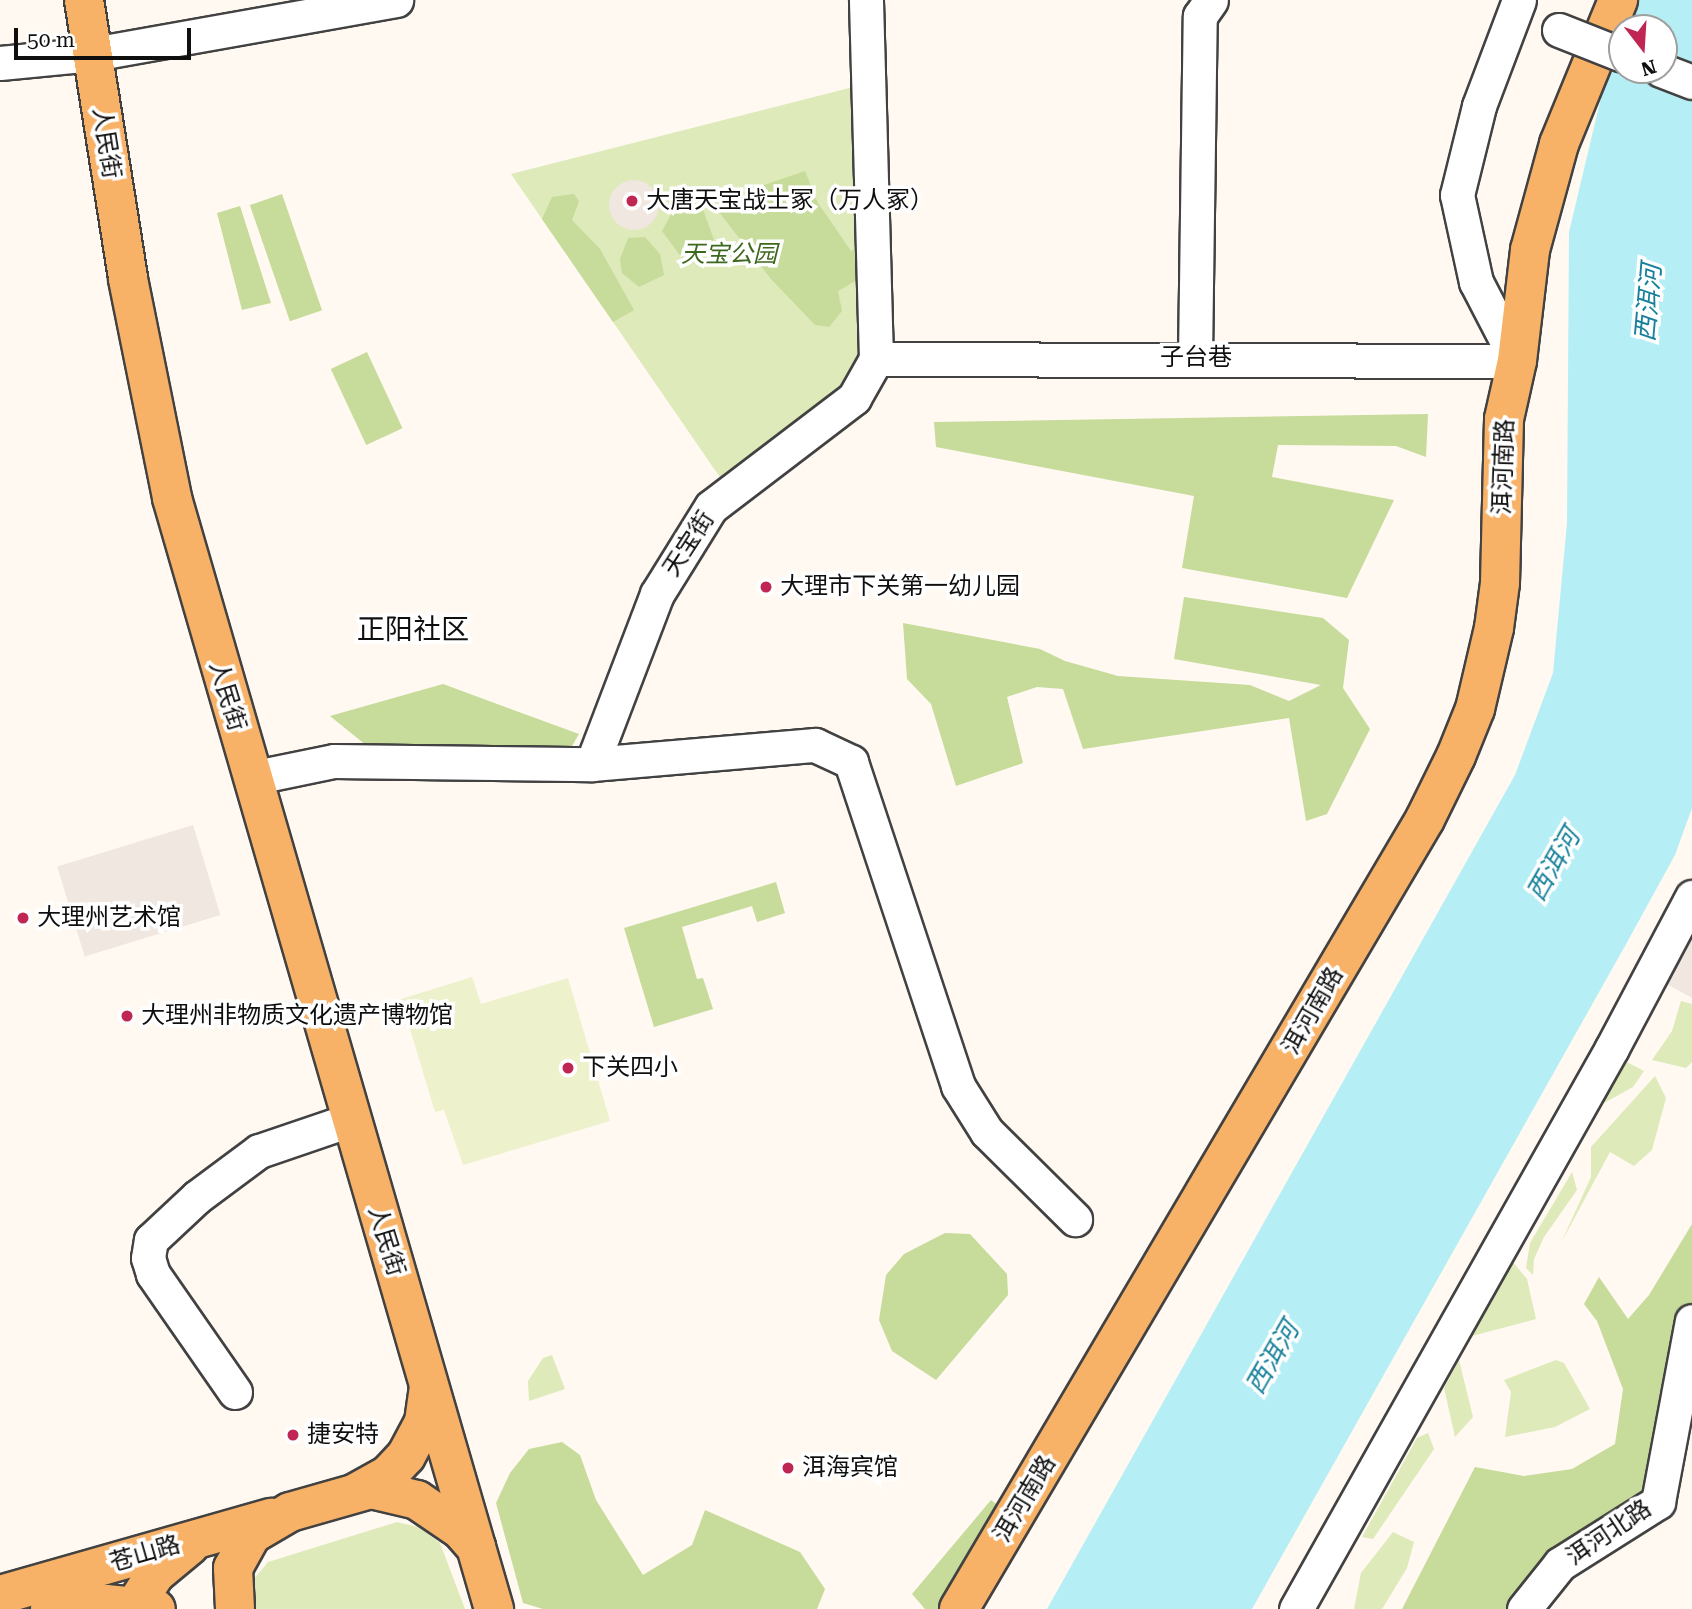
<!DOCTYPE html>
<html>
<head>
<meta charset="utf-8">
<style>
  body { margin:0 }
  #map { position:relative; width:1692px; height:1609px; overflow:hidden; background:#fff9f1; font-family:"Roboto Serif","Noto Sans SC",serif }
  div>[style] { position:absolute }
  .green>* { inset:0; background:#deeaba }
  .forest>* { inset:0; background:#c7db9a; transform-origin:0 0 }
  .pitch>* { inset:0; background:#edf1cc }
  .plaza>* { inset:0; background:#f0e7e0; transform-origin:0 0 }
  .round { border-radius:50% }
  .water>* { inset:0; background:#b6eef6 }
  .roads { filter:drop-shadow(2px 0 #424242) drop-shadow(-2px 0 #424242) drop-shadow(0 2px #424242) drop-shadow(0 -2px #424242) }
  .minor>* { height:33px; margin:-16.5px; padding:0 16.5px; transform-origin:16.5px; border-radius:16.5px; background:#fff }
  .major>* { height:38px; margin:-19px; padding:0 19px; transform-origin:19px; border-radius:19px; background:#f8b268 }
  .bridges { filter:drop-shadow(2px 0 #424242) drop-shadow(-2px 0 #424242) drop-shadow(0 2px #424242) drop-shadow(0 -2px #424242) }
  .minor-bridge>* { height:33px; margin:-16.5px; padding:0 16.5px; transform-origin:16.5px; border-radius:16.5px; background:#fff }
  .dots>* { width:19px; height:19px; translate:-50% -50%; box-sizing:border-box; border:4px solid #fff; border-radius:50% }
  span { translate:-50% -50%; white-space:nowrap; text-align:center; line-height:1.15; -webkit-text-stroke:7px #fff; paint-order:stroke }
  .street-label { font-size:24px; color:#0f0f0f }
  .poi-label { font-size:24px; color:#0f0f0f }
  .left { translate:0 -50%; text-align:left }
  .park-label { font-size:24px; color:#3f681f; font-style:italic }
  .water-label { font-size:26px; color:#17819b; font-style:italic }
  .quarter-label { font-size:28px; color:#0f0f0f }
  .north { position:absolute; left:1608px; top:14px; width:70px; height:70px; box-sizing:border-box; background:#fff; border:2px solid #9f9f9f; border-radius:50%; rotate:163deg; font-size:19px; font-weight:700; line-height:28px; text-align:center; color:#0f0f0f }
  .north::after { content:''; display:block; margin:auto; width:24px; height:32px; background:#c02653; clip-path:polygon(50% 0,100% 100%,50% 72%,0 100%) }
  .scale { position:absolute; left:14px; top:28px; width:177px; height:32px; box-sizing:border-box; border:4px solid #0f0f0f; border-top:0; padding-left:9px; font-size:21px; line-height:24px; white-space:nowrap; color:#0f0f0f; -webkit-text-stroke:5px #fff; paint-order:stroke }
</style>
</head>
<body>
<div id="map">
  <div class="green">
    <i style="clip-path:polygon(857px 86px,867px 356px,846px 394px,726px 486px,511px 174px)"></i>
    <i style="clip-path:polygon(1681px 1001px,1692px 1004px,1692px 1062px,1686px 1068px,1652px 1060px,1672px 1031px)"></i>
    <i style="clip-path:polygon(1625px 1061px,1644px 1071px,1633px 1087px,1595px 1108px)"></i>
    <i style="clip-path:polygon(1655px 1076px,1666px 1098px,1652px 1150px,1634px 1166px,1610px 1152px,1561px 1243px,1591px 1177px,1591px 1147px)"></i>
    <i style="clip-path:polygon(1572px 1172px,1577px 1190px,1544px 1237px,1534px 1259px,1533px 1275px,1526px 1268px,1530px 1243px)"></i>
    <i style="clip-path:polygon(1512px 1261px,1527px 1279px,1536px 1319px,1472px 1336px)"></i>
    <i style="clip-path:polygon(552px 1355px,565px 1389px,529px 1401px,528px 1381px,543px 1358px)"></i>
    <i style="clip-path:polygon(1459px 1360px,1473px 1417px,1455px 1437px,1444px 1388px)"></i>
    <i style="clip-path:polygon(1556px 1360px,1564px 1363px,1590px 1409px,1555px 1427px,1505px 1437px,1511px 1392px,1504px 1380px)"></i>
    <i style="clip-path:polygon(1428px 1433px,1434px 1449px,1373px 1539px,1362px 1537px,1417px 1438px)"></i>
    <i style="clip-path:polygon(397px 1522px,418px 1527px,440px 1543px,465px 1609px,252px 1609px,253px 1580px,268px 1562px)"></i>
    <i style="clip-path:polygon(1393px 1532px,1414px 1542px,1407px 1568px,1382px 1609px,1354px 1609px,1361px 1573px)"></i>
  </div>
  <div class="forest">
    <i style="clip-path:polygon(805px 171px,818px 203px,851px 251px,861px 246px,862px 277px,838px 291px,842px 311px,829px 327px,815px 325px,771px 279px,712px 203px)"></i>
    <i style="left:282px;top:194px;width:123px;height:34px;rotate:71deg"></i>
    <i style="clip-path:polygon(574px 194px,579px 201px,572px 220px,600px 249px,634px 310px,613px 322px,542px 219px,552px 197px)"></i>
    <i style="clip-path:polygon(701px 204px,714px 240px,682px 258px,662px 231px,672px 213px)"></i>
    <i style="clip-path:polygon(240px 206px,271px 303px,242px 310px,217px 213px)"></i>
    <i style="clip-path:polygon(645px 237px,660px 254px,664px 275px,639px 287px,622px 273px,620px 259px,628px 238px)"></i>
    <i style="left:367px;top:352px;width:84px;height:40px;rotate:65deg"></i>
    <i style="clip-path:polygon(1428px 414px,1426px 457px,1396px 446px,1278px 445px,1272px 477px,1394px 500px,1347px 598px,1182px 568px,1194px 496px,936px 447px,934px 422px)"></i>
    <i style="clip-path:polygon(1184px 597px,1323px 618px,1349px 640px,1343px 688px,1370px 729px,1327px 814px,1306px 821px,1289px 718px,1083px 749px,1063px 689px,1037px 687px,1007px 697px,1023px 763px,956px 786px,931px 704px,907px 679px,903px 623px,1040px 649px,1065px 661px,1118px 676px,1250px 685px,1289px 701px,1321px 685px,1174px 659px)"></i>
    <i style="clip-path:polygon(443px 684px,579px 734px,568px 753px,372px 750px,330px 716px)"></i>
    <i style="clip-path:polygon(776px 882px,785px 913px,757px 922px,752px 906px,682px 927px,697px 979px,703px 978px,713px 1009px,654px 1027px,624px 928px)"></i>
    <i style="clip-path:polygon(1692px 1224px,1692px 1305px,1652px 1497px,1513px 1609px,1402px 1609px,1475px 1467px,1524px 1476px,1572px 1469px,1615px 1444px,1623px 1389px,1597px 1321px,1584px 1304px,1599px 1277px,1628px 1319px,1649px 1295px)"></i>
    <i style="clip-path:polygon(945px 1233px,970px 1234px,1007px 1274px,1008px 1295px,936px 1380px,892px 1351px,879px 1320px,886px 1275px,904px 1254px)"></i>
    <i style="clip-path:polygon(562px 1442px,580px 1455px,596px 1500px,643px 1575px,692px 1545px,705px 1510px,800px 1552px,825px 1589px,817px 1609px,543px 1609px,523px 1603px,496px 1503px,510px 1473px,529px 1449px)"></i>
    <i style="clip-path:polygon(991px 1500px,1010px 1514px,944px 1609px,925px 1609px,912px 1594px)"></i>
  </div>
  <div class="pitch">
    <i style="clip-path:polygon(472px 977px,481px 1004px,568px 978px,610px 1121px,463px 1165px,444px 1110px,435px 1112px,401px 999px)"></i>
  </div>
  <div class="plaza">
    <i class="round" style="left:609px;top:180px;width:50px;height:50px"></i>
    <i style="left:193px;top:825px;width:94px;height:142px;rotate:73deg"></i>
    <i style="clip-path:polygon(1692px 919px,1692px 998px,1663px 982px)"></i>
  </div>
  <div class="water">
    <i style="clip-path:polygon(1630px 0,1692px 0,1692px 808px,1675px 855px,1625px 946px,1252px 1609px,1047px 1609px,1515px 775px,1553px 673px,1567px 523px,1569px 232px,1610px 60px,1622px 70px,1664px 70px,1664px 28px,1627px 28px)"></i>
  </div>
  <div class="roads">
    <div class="minor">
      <i style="left:0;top:63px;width:93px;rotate:-5.5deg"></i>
      <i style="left:93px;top:54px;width:308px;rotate:-10.1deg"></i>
      <i style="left:1661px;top:70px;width:33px;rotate:21deg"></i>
      <i style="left:1195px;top:357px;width:341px;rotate:-89.2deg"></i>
      <i style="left:1200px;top:16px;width:19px;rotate:-55deg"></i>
      <i style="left:876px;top:359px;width:641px;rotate:0.18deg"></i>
      <i style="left:1517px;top:361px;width:89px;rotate:-117.4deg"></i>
      <i style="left:1476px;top:282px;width:89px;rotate:-102.3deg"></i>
      <i style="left:1457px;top:195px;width:92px;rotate:-76.1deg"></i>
      <i style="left:1479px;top:106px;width:113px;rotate:-69.3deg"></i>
      <i style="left:592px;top:764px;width:224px;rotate:-4.9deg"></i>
      <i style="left:815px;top:745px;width:40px;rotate:25deg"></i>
      <i style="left:851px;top:762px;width:341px;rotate:71.7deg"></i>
      <i style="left:958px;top:1086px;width:54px;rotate:57.8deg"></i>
      <i style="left:987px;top:1132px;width:124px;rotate:44.7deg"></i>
      <i style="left:251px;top:778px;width:85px;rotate:-11.6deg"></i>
      <i style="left:334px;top:761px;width:258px;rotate:0.7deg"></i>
      <i style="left:592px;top:764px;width:182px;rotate:-69.1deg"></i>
      <i style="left:657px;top:594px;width:102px;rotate:-58.2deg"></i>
      <i style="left:711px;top:507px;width:180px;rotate:-37.3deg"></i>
      <i style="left:854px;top:398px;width:45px;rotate:-60.6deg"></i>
      <i style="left:876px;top:359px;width:359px;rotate:-91.6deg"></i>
      <i style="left:235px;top:1392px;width:144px;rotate:-124.8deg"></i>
      <i style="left:153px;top:1274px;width:17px;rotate:-107deg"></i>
      <i style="left:148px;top:1258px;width:18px;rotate:-81deg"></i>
      <i style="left:151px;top:1240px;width:63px;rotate:-43.1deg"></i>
      <i style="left:197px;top:1197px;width:77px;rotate:-36.6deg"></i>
      <i style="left:259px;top:1151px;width:96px;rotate:-18.8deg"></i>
      <i style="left:1296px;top:1609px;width:644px;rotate:-60.61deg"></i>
      <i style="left:1612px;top:1048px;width:171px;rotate:-62.1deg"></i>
      <i style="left:1524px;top:1609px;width:58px;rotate:-51.3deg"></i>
      <i style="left:1560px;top:1564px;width:116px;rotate:-32.3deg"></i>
      <i style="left:1658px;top:1502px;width:184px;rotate:-79.4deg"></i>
    </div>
    <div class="major">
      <i style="left:84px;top:0;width:282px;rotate:81deg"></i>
      <i style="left:128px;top:279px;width:223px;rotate:78.6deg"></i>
      <i style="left:172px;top:498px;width:1092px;rotate:73.84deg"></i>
      <i style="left:357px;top:1492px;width:37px;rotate:-29deg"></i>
      <i style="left:389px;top:1474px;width:25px;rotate:-47deg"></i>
      <i style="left:406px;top:1456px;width:38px;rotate:-62deg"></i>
      <i style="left:424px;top:1422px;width:34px;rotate:-82deg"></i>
      <i style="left:0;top:1595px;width:282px;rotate:-15.9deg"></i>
      <i style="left:50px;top:1609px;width:56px;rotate:-5.1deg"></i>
      <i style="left:106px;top:1604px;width:50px;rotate:5.7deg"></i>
      <i style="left:133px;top:1609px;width:41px;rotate:-57.8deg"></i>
      <i style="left:155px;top:1574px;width:45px;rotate:-39.6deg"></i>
      <i style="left:235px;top:1609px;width:41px;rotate:-92.8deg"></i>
      <i style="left:233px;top:1568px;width:38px;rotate:-61deg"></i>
      <i style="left:251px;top:1535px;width:45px;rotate:-30.5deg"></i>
      <i style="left:290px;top:1512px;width:84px;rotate:-15.9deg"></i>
      <i style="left:371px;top:1489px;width:47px;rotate:13.4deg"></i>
      <i style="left:417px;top:1500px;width:53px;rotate:34.3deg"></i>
      <i style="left:461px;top:1530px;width:23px;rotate:49deg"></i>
      <i style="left:476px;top:1547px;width:65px;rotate:73.8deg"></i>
      <i style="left:959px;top:1609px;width:917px;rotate:-59.46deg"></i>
      <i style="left:1425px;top:819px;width:70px;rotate:-63.8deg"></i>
      <i style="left:1456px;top:756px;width:51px;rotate:-68deg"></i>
      <i style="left:1475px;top:709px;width:83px;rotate:-76.8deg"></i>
      <i style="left:1494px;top:628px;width:45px;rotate:-82.4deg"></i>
      <i style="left:1500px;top:583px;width:164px;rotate:-88.6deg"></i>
      <i style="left:1504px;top:419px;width:59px;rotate:-77.4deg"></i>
      <i style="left:1517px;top:361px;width:112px;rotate:-83.3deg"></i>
      <i style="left:1530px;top:250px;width:110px;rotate:-74.7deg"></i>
      <i style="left:1559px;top:144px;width:156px;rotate:-67.7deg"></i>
    </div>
  </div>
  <div class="bridges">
    <div class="minor-bridge">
      <i style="left:1559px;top:30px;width:68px;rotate:21.6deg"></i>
    </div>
  </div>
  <div class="dots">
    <i style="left:632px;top:201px;background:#c02653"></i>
    <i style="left:766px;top:587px;background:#c02653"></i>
    <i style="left:23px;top:918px;background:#c02653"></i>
    <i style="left:127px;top:1016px;background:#c02653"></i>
    <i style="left:568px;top:1068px;background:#c02653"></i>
    <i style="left:293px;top:1435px;background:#c02653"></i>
    <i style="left:788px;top:1468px;background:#c02653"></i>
  </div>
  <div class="street-label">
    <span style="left:106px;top:143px;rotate:81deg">人民街</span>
    <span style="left:1196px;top:358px">子台巷</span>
    <span style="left:1504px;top:467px;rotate:-88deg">洱河南路</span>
    <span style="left:689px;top:544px;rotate:-57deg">天宝街</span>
    <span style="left:227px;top:696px;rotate:73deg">人民街</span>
    <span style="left:1313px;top:1011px;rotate:-60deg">洱河南路</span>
    <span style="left:386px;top:1241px;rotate:73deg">人民街</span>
    <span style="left:1025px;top:1499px;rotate:-59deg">洱河南路</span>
    <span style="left:1609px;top:1533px;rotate:-34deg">洱河北路</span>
    <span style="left:145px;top:1554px;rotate:-16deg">苍山路</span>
  </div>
  <div class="poi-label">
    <span class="left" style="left:646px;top:201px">大唐天宝战士冢（万人冢）</span>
    <span class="left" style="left:780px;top:587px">大理市下关第一幼儿园</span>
    <span class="left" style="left:37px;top:918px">大理州艺术馆</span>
    <span class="left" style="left:141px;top:1016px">大理州非物质文化遗产博物馆</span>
    <span class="left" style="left:582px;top:1068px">下关四小</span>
    <span class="left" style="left:307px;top:1435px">捷安特</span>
    <span class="left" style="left:802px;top:1468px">洱海宾馆</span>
  </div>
  <div class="park-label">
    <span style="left:729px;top:255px">天宝公园</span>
  </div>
  <div class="water-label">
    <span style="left:1649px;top:303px;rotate:-85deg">西洱河</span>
    <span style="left:1554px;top:865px;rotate:-60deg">西洱河</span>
    <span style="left:1273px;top:1358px;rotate:-60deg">西洱河</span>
  </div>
  <div class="quarter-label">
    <span style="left:413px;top:630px">正阳社区</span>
  </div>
  <div class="north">N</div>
  <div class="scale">50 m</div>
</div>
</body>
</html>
